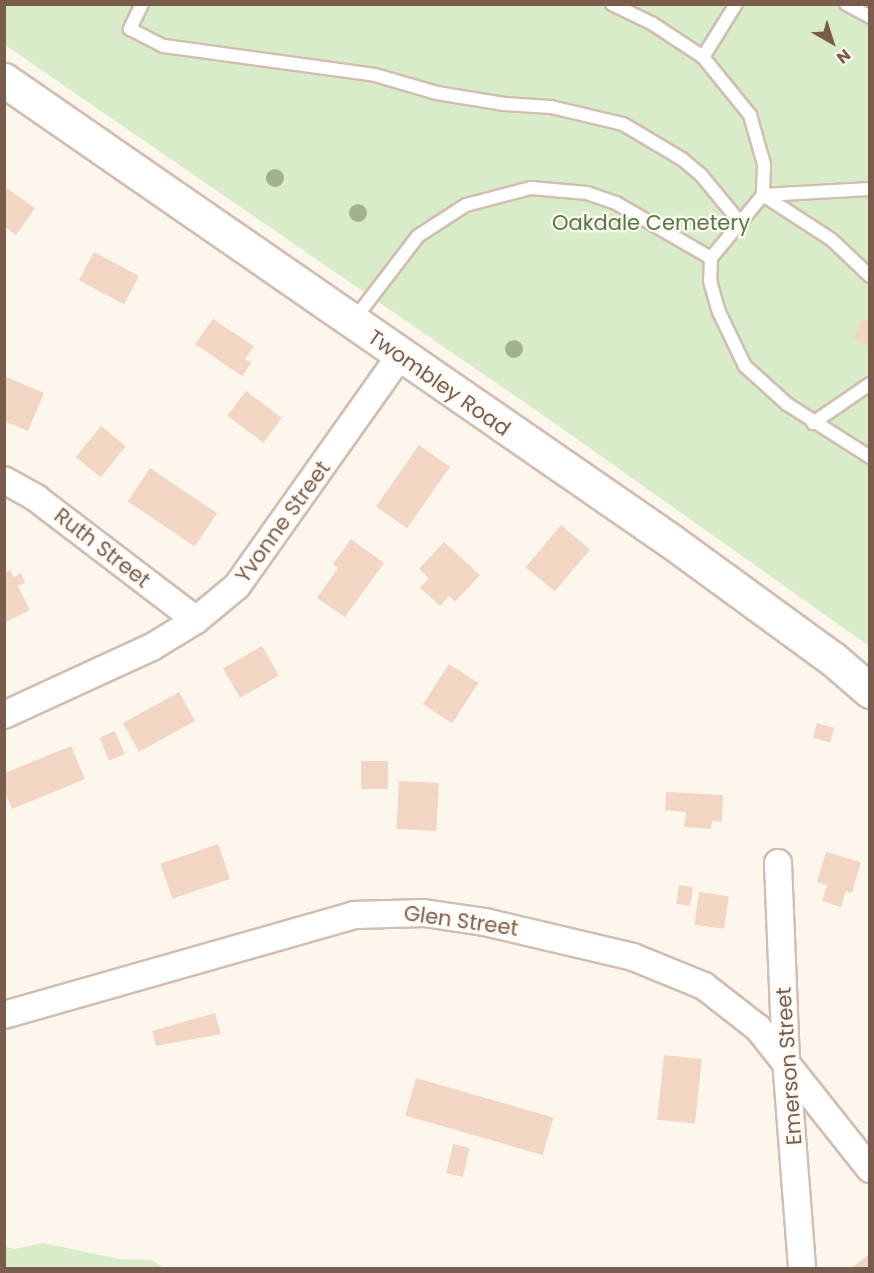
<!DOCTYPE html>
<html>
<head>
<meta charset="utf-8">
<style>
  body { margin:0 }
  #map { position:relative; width:874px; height:1273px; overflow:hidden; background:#fdf6ec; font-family:Poppins,sans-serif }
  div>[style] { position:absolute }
  .green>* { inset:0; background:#d8ecc9 }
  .building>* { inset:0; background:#f3d5c3; transform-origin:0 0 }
  .roads { filter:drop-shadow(2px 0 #d1beb0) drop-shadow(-2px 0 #d1beb0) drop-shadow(0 2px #d1beb0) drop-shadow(0 -2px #d1beb0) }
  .lane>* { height:12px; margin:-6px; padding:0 6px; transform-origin:6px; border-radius:6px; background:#fff }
  .street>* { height:26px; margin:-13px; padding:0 13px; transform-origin:13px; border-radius:13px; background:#fff }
  .secondary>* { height:33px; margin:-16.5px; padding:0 16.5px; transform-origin:16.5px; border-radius:16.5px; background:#fff }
  .trees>* { width:18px; height:18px; margin:-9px; border-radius:50%; background:#a0b28e }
  span { translate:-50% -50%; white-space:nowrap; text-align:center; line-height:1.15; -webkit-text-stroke:4.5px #fffaf3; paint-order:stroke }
  .park-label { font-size:21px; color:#537a41 }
  .street-label { font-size:21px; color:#7a5c4d }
  .frame { position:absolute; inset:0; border:6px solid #7a5c4d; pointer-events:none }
  .north { position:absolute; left:802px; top:12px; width:60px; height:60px; -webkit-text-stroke:4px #fffaf3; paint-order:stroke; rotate:141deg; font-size:16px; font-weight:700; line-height:24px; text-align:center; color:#7a5c4d }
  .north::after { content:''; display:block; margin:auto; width:21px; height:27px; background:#7a5c4d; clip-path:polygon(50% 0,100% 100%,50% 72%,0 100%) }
</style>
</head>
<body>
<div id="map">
  <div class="green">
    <i style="clip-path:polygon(4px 5px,869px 5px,869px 646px,550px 420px,5px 45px)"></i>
    <i style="clip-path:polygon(43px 1243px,119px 1259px,151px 1260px,165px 1268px,5px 1268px,5px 1247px,14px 1249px)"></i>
  </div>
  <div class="building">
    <i style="clip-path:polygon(5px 187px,35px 208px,16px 235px,5px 227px)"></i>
    <i style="left:94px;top:252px;width:51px;height:32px;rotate:28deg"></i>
    <i style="clip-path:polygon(213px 319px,254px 346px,245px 359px,251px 363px,242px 376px,195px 344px)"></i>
    <i style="clip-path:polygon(862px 319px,870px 322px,870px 346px,854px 339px)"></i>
    <i style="clip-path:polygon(4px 376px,44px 393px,28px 431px,4px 421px)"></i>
    <i style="left:246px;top:391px;width:45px;height:31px;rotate:37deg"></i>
    <i style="left:101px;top:426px;width:32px;height:40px;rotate:39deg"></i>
    <i style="left:419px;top:445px;width:38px;height:75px;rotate:35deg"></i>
    <i style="left:150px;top:468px;width:81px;height:40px;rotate:34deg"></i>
    <i style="left:561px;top:525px;width:38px;height:55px;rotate:40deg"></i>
    <i style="clip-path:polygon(351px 539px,384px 563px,345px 617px,317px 598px,338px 568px,333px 564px)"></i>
    <i style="clip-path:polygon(444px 542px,480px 575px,455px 602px,449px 596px,440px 606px,420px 588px,429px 578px,419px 569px)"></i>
    <i style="clip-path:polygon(10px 570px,14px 577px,21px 573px,25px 583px,18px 586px,30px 610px,4px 623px,4px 573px)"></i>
    <i style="left:262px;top:646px;width:34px;height:45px;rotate:60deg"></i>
    <i style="left:449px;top:664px;width:35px;height:48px;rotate:33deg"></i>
    <i style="left:179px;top:692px;width:33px;height:64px;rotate:61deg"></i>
    <i style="left:817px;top:723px;width:18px;height:15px;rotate:16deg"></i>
    <i style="left:115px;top:731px;width:25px;height:17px;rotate:67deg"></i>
    <i style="clip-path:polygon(71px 746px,85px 779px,12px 809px,4px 791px,5px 773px)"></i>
    <i style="left:361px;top:761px;width:27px;height:28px"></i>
    <i style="left:399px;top:781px;width:40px;height:48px;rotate:3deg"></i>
    <i style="clip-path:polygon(666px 792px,723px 795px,722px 822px,712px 821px,711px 829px,684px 827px,686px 812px,665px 810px)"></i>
    <i style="left:218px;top:844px;width:37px;height:61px;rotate:71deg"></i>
    <i style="clip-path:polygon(826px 852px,861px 862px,852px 893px,846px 891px,841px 907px,822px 901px,827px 885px,817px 882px)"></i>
    <i style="left:679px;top:885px;width:14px;height:19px;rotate:8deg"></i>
    <i style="left:699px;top:892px;width:30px;height:33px;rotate:8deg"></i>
    <i style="clip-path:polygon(215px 1013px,221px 1034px,156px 1046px,152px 1031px)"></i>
    <i style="left:664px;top:1055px;width:38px;height:65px;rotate:6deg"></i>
    <i style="left:416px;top:1078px;width:143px;height:39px;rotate:16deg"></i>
    <i style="left:453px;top:1144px;width:17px;height:30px;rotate:13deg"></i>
    <i style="clip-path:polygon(870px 1254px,870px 1268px,851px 1268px)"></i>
  </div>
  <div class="roads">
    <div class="lane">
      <i style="left:142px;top:4px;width:28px;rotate:116deg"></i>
      <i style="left:130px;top:29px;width:38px;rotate:27deg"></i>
      <i style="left:164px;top:46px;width:213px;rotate:7.8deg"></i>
      <i style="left:375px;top:75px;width:65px;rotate:16.2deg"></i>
      <i style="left:437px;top:93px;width:68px;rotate:9.3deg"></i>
      <i style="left:504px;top:104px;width:47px;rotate:3.7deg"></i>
      <i style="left:551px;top:107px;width:74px;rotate:13.3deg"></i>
      <i style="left:623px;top:124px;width:69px;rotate:30.7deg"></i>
      <i style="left:682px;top:159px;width:25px;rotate:40deg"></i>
      <i style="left:701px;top:175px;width:60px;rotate:50.4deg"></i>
      <i style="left:612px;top:4px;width:46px;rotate:26deg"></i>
      <i style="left:653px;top:24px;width:60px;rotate:33.4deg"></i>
      <i style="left:703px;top:57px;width:75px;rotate:51deg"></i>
      <i style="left:750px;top:115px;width:51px;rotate:74.1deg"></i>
      <i style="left:764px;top:164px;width:31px;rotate:92deg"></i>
      <i style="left:763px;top:195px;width:82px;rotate:33.1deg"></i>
      <i style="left:832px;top:240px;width:52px;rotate:43.5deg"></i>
      <i style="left:846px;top:4px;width:27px;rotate:28deg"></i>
      <i style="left:703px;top:57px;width:62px;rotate:-58.1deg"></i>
      <i style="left:711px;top:258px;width:82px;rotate:-50.5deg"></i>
      <i style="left:763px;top:195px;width:107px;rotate:-3.2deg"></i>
      <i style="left:353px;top:321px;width:107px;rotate:-52.6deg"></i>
      <i style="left:418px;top:236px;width:57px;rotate:-32.9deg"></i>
      <i style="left:466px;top:205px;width:67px;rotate:-14.7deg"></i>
      <i style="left:531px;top:188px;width:56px;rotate:5.1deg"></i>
      <i style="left:587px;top:193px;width:31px;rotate:19deg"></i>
      <i style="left:616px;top:203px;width:110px;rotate:30.1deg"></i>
      <i style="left:711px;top:258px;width:23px;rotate:92deg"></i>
      <i style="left:710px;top:281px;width:32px;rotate:74deg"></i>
      <i style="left:719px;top:312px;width:60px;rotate:64.3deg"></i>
      <i style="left:745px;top:366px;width:57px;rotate:42.1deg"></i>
      <i style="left:787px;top:404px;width:98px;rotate:32.6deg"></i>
      <i style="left:813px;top:423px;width:69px;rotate:-34.4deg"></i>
    </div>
    <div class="street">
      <i style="left:4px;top:480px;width:37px;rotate:29deg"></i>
      <i style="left:36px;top:498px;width:201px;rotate:37.3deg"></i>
      <i style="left:4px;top:715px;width:163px;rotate:-24.7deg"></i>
      <i style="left:152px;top:647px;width:52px;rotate:-31.5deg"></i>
      <i style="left:196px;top:620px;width:53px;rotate:-39.7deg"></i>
      <i style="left:237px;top:586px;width:282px;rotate:-54.7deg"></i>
      <i style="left:778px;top:863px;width:196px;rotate:87.7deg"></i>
      <i style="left:786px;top:1059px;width:210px;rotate:85.6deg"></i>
      <i style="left:4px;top:1015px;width:364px;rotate:-15.9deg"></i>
      <i style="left:354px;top:915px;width:70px;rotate:-1.6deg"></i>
      <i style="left:424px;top:913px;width:62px;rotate:8.4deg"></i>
      <i style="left:485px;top:922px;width:152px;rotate:13.3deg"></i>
      <i style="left:633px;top:957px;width:77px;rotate:22.2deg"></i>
      <i style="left:704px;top:986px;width:68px;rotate:37.9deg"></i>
      <i style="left:758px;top:1028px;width:180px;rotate:51.5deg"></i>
    </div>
    <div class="secondary">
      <i style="left:4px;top:80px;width:811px;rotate:34.65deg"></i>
      <i style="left:671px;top:541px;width:200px;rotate:36.1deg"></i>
      <i style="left:833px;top:659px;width:49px;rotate:40.9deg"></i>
    </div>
  </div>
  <div class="trees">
    <i style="left:275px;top:178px"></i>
    <i style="left:358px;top:213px"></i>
    <i style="left:514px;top:349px"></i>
  </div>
  <div class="park-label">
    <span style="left:651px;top:223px">Oakdale Cemetery</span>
  </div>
  <div class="street-label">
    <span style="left:439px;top:383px;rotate:35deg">Twombley Road</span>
    <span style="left:283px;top:522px;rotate:-54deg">Yvonne Street</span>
    <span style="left:102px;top:548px;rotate:38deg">Ruth Street</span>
    <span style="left:461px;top:921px;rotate:8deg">Glen Street</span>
    <span style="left:789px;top:1066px;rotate:-94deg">Emerson Street</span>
  </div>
  <div class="frame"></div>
  <div class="north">N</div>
</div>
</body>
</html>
